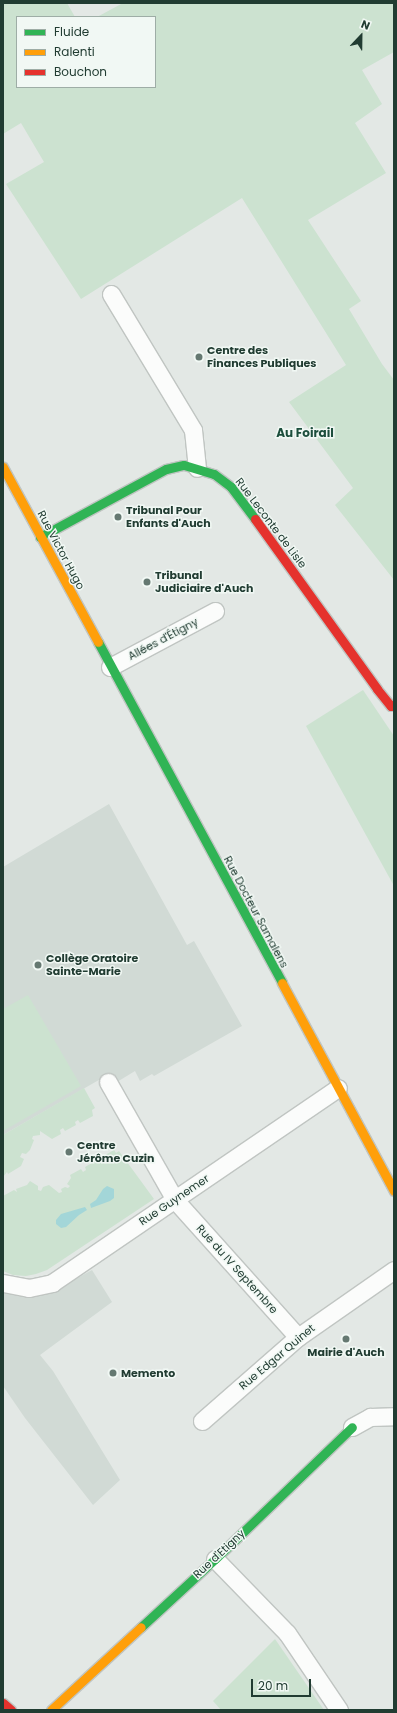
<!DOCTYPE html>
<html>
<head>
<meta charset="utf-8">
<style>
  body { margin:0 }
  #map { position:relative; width:397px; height:1713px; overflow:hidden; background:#e3e8e5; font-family:Poppins,sans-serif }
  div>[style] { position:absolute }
  .built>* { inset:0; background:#d1dad5 }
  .green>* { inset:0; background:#cce2d0 }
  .water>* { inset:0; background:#a3d6d8 }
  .roads { filter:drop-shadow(1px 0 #c0c5c2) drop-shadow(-1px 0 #c0c5c2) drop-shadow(0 1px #c0c5c2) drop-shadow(0 -1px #c0c5c2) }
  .street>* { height:17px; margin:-8.5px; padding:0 8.5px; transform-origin:8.5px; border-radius:8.5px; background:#fbfcfb }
  .fast>* { height:9px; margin:-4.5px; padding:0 4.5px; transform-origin:4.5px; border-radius:4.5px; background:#30b455 }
  .slow>* { height:9px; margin:-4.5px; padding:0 4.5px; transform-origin:4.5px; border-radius:4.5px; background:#ff9f0a }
  .jam>* { height:9px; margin:-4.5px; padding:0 4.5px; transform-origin:4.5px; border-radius:4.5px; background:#e5322d }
  .dots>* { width:11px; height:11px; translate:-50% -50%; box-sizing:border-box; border:2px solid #f1f8f4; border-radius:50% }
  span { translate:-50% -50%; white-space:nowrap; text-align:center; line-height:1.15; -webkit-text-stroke:3px #f1f8f4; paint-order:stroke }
  .poi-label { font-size:11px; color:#213c32; font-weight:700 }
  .left { translate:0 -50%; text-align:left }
  .street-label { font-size:11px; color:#213c32 }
  .neighbourhood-label { font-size:12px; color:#1c4e3c; font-weight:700 }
  .frame { position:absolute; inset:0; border:4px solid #213c32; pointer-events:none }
  .legend { position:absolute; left:16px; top:16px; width:140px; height:72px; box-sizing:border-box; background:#f1f8f4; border:1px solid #9eada6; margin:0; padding:5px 7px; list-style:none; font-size:12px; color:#213c32 }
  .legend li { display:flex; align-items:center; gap:8px; height:20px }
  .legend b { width:20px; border:1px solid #9eada6 }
  .north { position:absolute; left:341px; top:16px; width:40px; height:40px; -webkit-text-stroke:3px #f1f8f4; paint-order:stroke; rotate:22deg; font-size:11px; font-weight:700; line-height:16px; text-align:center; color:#213c32 }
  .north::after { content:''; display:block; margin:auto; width:14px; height:18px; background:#213c32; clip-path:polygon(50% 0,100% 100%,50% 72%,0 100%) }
  .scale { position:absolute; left:251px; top:1679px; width:60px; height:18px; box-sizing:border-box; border:2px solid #213c32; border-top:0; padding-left:5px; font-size:12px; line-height:14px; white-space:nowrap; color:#213c32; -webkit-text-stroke:3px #f1f8f4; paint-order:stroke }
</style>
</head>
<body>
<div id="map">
  <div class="built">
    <i style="clip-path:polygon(109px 804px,187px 945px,194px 941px,242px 1026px,154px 1076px,152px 1074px,140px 1081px,135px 1071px,117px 1082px,111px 1073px,3px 1135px,3px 867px)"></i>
    <i style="clip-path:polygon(92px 1270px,112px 1302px,40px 1355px,53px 1371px,120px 1480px,93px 1505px,25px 1418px,3px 1386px,3px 1293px,28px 1298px,39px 1296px,52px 1292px)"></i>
  </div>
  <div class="green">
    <i style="clip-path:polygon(3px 3px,67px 3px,75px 17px,17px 17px,17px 87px,155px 87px,155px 17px,97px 17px,123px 3px,394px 3px,394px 52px,362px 70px,382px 104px,355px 123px,386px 173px,308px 220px,361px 301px,349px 309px,382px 364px,394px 380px,394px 580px,335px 505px,353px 488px,289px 402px,346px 365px,242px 198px,81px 299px,6px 184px,44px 162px,21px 123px,3px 134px)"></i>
    <i style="clip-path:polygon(363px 690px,394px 736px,394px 886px,306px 726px)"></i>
    <i style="clip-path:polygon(28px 995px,81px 1086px,3px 1131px,3px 1009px)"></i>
    <i style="clip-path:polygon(84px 1088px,95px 1108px,92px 1110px,93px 1116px,80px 1123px,78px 1120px,75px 1122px,76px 1125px,65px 1131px,63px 1128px,60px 1130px,61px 1134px,52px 1139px,40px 1131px,40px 1135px,33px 1136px,32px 1139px,34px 1140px,30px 1150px,26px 1154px,22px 1153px,20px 1157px,24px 1159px,21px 1166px,8px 1174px,7px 1172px,3px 1177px,3px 1135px)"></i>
    <i style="clip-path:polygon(114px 1150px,116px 1153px,119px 1151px,154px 1199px,47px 1270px,36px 1274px,26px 1276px,13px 1275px,3px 1271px,3px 1196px,14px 1190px,17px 1192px,16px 1189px,27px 1185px,30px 1181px,38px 1186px,38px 1190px,41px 1191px,43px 1187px,49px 1185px,59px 1193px,62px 1192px,61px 1189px,65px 1187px,68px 1188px,70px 1186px,67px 1184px,71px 1178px,70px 1175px,81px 1169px,83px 1172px,86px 1170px,85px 1167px,97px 1160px,99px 1163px,102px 1161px,100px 1158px)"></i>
    <i style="clip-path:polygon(275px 1639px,324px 1710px,221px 1710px,213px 1701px)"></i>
  </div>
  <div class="water">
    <i style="clip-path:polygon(107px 1186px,114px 1189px,114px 1198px,110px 1201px,91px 1208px,90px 1204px,96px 1200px,103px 1189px)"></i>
    <i style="clip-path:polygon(85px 1207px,87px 1210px,79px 1215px,66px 1227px,61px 1228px,56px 1224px,56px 1220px,61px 1214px)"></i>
  </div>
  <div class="roads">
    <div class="street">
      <i style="left:111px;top:294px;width:159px;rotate:58.9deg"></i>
      <i style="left:193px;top:430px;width:38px;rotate:84deg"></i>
      <i style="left:110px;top:667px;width:119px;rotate:-28.1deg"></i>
      <i style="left:108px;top:1082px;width:136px;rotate:60.4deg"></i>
      <i style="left:175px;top:1200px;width:184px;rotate:48.1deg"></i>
      <i style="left:3px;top:1283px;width:26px;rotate:11deg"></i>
      <i style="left:29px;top:1288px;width:24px;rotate:-12deg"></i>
      <i style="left:52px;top:1283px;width:346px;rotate:-34.3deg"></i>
      <i style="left:202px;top:1421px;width:128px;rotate:-41.2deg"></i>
      <i style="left:298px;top:1337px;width:117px;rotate:-34.9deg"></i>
      <i style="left:352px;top:1427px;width:21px;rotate:-29deg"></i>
      <i style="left:370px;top:1417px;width:24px;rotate:-2deg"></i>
      <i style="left:215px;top:1559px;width:103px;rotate:45.8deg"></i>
      <i style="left:287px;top:1633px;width:93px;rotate:56deg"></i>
    </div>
    <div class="fast">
      <i style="left:40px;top:537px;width:143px;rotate:-28.4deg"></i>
      <i style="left:166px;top:469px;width:18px;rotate:-13deg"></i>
      <i style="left:184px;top:465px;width:31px;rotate:17deg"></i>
      <i style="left:214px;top:474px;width:21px;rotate:37deg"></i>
      <i style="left:231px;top:487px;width:40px;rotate:53deg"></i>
      <i style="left:98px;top:642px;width:387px;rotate:61.6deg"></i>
      <i style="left:141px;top:1627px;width:100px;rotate:-42.6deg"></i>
      <i style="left:215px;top:1559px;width:190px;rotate:-43.9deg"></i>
    </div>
    <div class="slow">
      <i style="left:3px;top:467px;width:199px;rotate:61.5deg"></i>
      <i style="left:282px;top:983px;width:236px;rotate:61.7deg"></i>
      <i style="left:51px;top:1710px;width:122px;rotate:-42.7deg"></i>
    </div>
    <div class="jam">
      <i style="left:255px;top:519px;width:209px;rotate:54.3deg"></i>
      <i style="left:377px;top:689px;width:22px;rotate:51deg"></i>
      <i style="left:391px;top:706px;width:3px;rotate:-18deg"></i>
      <i style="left:3px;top:1703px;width:11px;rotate:41deg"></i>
    </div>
  </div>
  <div class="dots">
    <i style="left:199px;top:357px;background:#657871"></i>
    <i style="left:118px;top:517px;background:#657871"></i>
    <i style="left:147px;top:582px;background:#657871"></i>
    <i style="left:38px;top:965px;background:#657871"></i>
    <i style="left:69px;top:1152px;background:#657871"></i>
    <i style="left:346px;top:1339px;background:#657871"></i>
    <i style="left:113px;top:1373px;background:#657871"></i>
  </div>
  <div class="poi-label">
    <span class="left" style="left:207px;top:357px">Centre des<br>Finances Publiques</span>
    <span class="left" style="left:126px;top:517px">Tribunal Pour<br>Enfants d'Auch</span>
    <span class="left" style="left:155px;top:582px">Tribunal<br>Judiciaire d'Auch</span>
    <span class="left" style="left:46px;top:965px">Collège Oratoire<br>Sainte-Marie</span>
    <span class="left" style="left:77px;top:1152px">Centre<br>Jérôme Cuzin</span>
    <span style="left:346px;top:1352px">Mairie d'Auch</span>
    <span class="left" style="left:121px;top:1373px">Memento</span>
  </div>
  <div class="street-label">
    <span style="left:271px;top:523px;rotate:53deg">Rue Leconte de Lisle</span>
    <span style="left:61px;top:550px;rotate:62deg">Rue Victor Hugo</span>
    <span style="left:163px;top:639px;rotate:-28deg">Allées d'Étigny</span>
    <span style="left:256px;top:912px;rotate:62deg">Rue Docteur Samalens</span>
    <span style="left:174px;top:1200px;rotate:-34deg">Rue Guynemer</span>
    <span style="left:237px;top:1269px;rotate:48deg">Rue du IV Septembre</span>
    <span style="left:277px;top:1357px;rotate:-40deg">Rue Edgar Quinet</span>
    <span style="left:219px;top:1554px;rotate:-43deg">Rue d'Etigny</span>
  </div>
  <div class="neighbourhood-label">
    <span style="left:305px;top:433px">Au Foirail</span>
  </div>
  <div class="frame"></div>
  <ul class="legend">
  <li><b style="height:5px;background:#30b455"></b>Fluide</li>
  <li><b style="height:5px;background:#ff9f0a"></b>Ralenti</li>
  <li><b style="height:5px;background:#e5322d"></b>Bouchon</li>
  </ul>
  <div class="north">N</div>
  <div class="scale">20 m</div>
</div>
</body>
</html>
